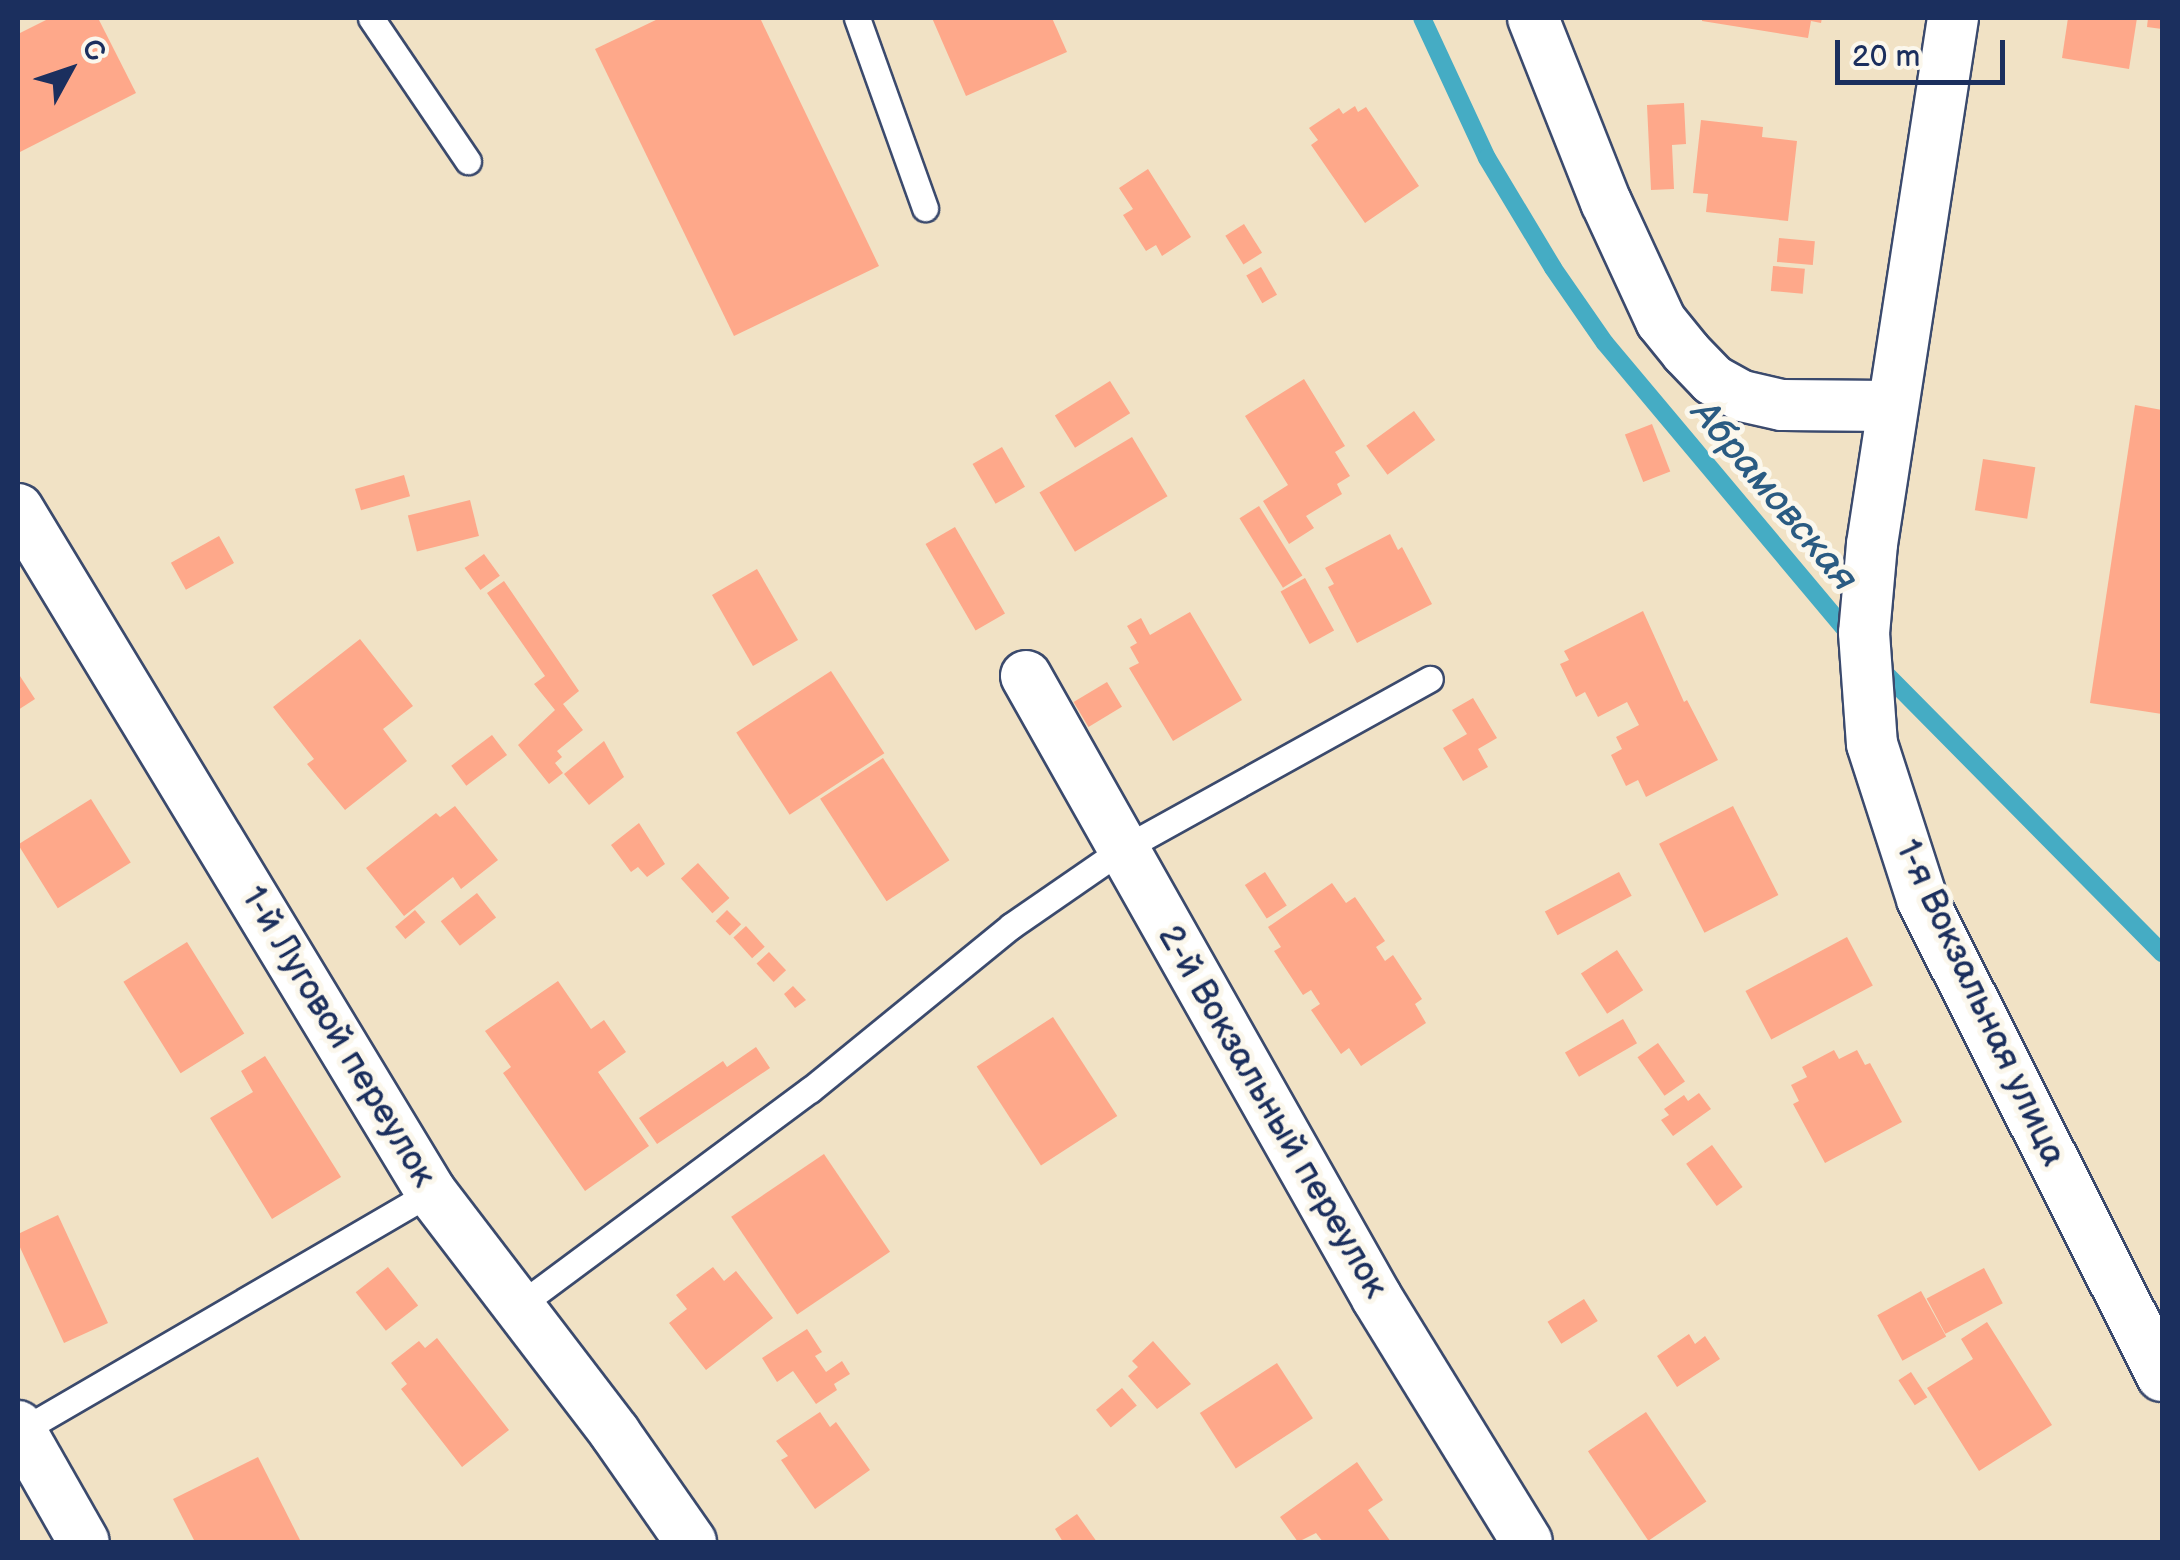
<!DOCTYPE html>
<html>
<head>
<meta charset="utf-8">
<style>
  body { margin:0 }
  #map { position:relative; width:2180px; height:1560px; overflow:hidden; background:#f1e2c5; font-family:"Balsamiq Sans",sans-serif }
  div>[style] { position:absolute }
  .stream>* { height:18px; margin:-9px; padding:0 9px; transform-origin:9px; border-radius:9px; background:#45acc4 }
  .building>* { inset:0; background:#fea88a; transform-origin:0 0 }
  .roads { filter:drop-shadow(2px 0 #3b4a6d) drop-shadow(-2px 0 #3b4a6d) drop-shadow(0 2px #3b4a6d) drop-shadow(0 -2px #3b4a6d) }
  .service>* { height:25px; margin:-12.5px; padding:0 12.5px; transform-origin:12.5px; border-radius:12.5px; background:#fff }
  .minor>* { height:50px; margin:-25px; padding:0 25px; transform-origin:25px; border-radius:25px; background:#fff }
  span { translate:-50% -50%; white-space:nowrap; text-align:center; line-height:1.15; -webkit-text-stroke:10px #fbf7ec; paint-order:stroke }
  .street-label { font-size:35px; color:#1b2f5e }
  .water-label { font-size:38px; color:#2a5b82; font-style:italic }
  .frame { position:absolute; inset:0; border:20px solid #1b2f5e; pointer-events:none }
  .north { position:absolute; left:20px; top:20px; width:100px; height:100px; -webkit-text-stroke:8px #fbf7ec; paint-order:stroke; rotate:50deg; font-size:28px; font-weight:700; line-height:40px; text-align:center; color:#1b2f5e }
  .north::after { content:''; display:block; margin:auto; width:35px; height:45px; background:#1b2f5e; clip-path:polygon(50% 0,100% 100%,50% 72%,0 100%) }
  .scale { position:absolute; left:1835px; top:40px; width:170px; height:45px; box-sizing:border-box; border:5px solid #1b2f5e; border-top:0; padding-left:12px; font-size:30px; line-height:35px; white-space:nowrap; color:#1b2f5e; -webkit-text-stroke:8px #fbf7ec; paint-order:stroke }
</style>
</head>
<body>
<div id="map">
  <div class="stream">
    <i style="left:1422px;top:18px;width:154px;rotate:65.1deg"></i>
    <i style="left:1487px;top:158px;width:128px;rotate:59deg"></i>
    <i style="left:1553px;top:268px;width:91px;rotate:55.3deg"></i>
    <i style="left:1605px;top:343px;width:386px;rotate:50deg"></i>
    <i style="left:1878px;top:666px;width:404px;rotate:45.3deg"></i>
  </div>
  <div class="building">
    <i style="clip-path:polygon(50px 18px,98px 18px,136px 93px,18px 153px,18px 34px)"></i>
    <i style="clip-path:polygon(660px 18px,760px 18px,879px 266px,734px 336px,595px 49px)"></i>
    <i style="clip-path:polygon(932px 18px,1052px 18px,1067px 52px,966px 96px)"></i>
    <i style="clip-path:polygon(1702px 18px,1822px 18px,1821px 23px,1811px 21px,1808px 38px,1702px 21px)"></i>
    <i style="clip-path:polygon(2068px 18px,2137px 18px,2129px 69px,2062px 58px)"></i>
    <i style="clip-path:polygon(2148px 18px,2162px 18px,2162px 29px,2147px 27px)"></i>
    <i style="clip-path:polygon(1684px 103px,1686px 144px,1672px 145px,1674px 189px,1651px 190px,1647px 105px)"></i>
    <i style="clip-path:polygon(1355px 106px,1358px 112px,1366px 107px,1419px 186px,1365px 223px,1311px 145px,1318px 140px,1309px 128px,1339px 108px,1343px 114px)"></i>
    <i style="clip-path:polygon(1701px 120px,1763px 127px,1762px 137px,1797px 141px,1788px 221px,1706px 212px,1708px 194px,1693px 193px)"></i>
    <i style="clip-path:polygon(1148px 169px,1191px 237px,1162px 256px,1156px 245px,1146px 251px,1123px 215px,1133px 209px,1119px 188px)"></i>
    <i style="left:1244px;top:224px;width:34px;height:22px;rotate:58deg"></i>
    <i style="left:1779px;top:238px;width:36px;height:24px;rotate:5deg"></i>
    <i style="left:1773px;top:266px;width:32px;height:25px;rotate:5deg"></i>
    <i style="left:1261px;top:267px;width:32px;height:17px;rotate:60deg"></i>
    <i style="clip-path:polygon(1304px 379px,1345px 446px,1335px 452px,1350px 476px,1337px 484px,1342px 494px,1306px 516px,1314px 528px,1289px 544px,1263px 501px,1288px 485px,1245px 416px)"></i>
    <i style="left:1110px;top:381px;width:38px;height:65px;rotate:58deg"></i>
    <i style="clip-path:polygon(2135px 405px,2162px 410px,2162px 714px,2090px 703px)"></i>
    <i style="left:1414px;top:411px;width:36px;height:59px;rotate:54deg"></i>
    <i style="left:1652px;top:424px;width:51px;height:29px;rotate:69deg"></i>
    <i style="left:1132px;top:437px;width:69px;height:108px;rotate:59deg"></i>
    <i style="left:1002px;top:447px;width:46px;height:34px;rotate:60deg"></i>
    <i style="left:1983px;top:459px;width:53px;height:52px;rotate:9deg"></i>
    <i style="left:404px;top:475px;width:22px;height:51px;rotate:74deg"></i>
    <i style="left:470px;top:500px;width:37px;height:64px;rotate:76deg"></i>
    <i style="left:1259px;top:506px;width:82px;height:23px;rotate:58deg"></i>
    <i style="left:955px;top:527px;width:100px;height:34px;rotate:60deg"></i>
    <i style="clip-path:polygon(1390px 534px,1398px 550px,1402px 547px,1432px 604px,1357px 643px,1328px 587px,1334px 584px,1325px 568px)"></i>
    <i style="left:219px;top:536px;width:31px;height:55px;rotate:61deg"></i>
    <i style="left:484px;top:554px;width:27px;height:24px;rotate:54deg"></i>
    <i style="left:757px;top:569px;width:82px;height:52px;rotate:60deg"></i>
    <i style="left:1305px;top:578px;width:60px;height:28px;rotate:61deg"></i>
    <i style="clip-path:polygon(504px 581px,579px 691px,563px 704px,583px 730px,557px 751px,562px 757px,555px 763px,563px 773px,549px 784px,518px 745px,555px 710px,534px 684px,545px 676px,487px 593px)"></i>
    <i style="clip-path:polygon(1643px 611px,1684px 702px,1687px 700px,1718px 760px,1646px 797px,1638px 780px,1626px 786px,1611px 755px,1622px 749px,1616px 737px,1639px 725px,1627px 702px,1598px 717px,1585px 692px,1576px 697px,1560px 664px,1569px 660px,1564px 651px)"></i>
    <i style="clip-path:polygon(1190px 612px,1242px 700px,1173px 741px,1129px 668px,1139px 663px,1130px 647px,1137px 643px,1127px 626px,1141px 618px,1150px 635px)"></i>
    <i style="clip-path:polygon(360px 639px,413px 706px,383px 729px,407px 761px,345px 810px,307px 764px,314px 759px,273px 707px)"></i>
    <i style="left:831px;top:671px;width:98px;height:113px;rotate:57deg"></i>
    <i style="clip-path:polygon(18px 673px,35px 699px,18px 710px)"></i>
    <i style="left:1107px;top:682px;width:29px;height:39px;rotate:59deg"></i>
    <i style="clip-path:polygon(1473px 698px,1497px 738px,1478px 749px,1488px 767px,1463px 781px,1443px 748px,1467px 734px,1452px 710px)"></i>
    <i style="left:492px;top:735px;width:25px;height:51px;rotate:53deg"></i>
    <i style="clip-path:polygon(604px 741px,624px 777px,589px 805px,564px 774px)"></i>
    <i style="left:883px;top:758px;width:122px;height:75px;rotate:57deg"></i>
    <i style="left:91px;top:799px;width:75px;height:86px;rotate:58deg"></i>
    <i style="clip-path:polygon(455px 806px,498px 860px,461px 889px,453px 877px,404px 916px,366px 868px,436px 813px,440px 817px)"></i>
    <i style="left:1733px;top:806px;width:100px;height:83px;rotate:63deg"></i>
    <i style="clip-path:polygon(639px 823px,665px 864px,647px 877px,638px 867px,631px 872px,611px 845px)"></i>
    <i style="left:698px;top:863px;width:47px;height:23px;rotate:48deg"></i>
    <i style="left:1265px;top:872px;width:40px;height:24px;rotate:57deg"></i>
    <i style="left:1619px;top:872px;width:27px;height:84px;rotate:62deg"></i>
    <i style="clip-path:polygon(1332px 883px,1346px 903px,1355px 897px,1385px 941px,1376px 947px,1385px 961px,1393px 955px,1422px 999px,1415px 1004px,1426px 1023px,1361px 1066px,1349px 1048px,1341px 1054px,1311px 1010px,1320px 1004px,1311px 990px,1303px 995px,1274px 951px,1281px 947px,1268px 927px)"></i>
    <i style="left:477px;top:893px;width:31px;height:46px;rotate:52deg"></i>
    <i style="left:415px;top:910px;width:16px;height:26px;rotate:50deg"></i>
    <i style="left:727px;top:910px;width:20px;height:16px;rotate:45deg"></i>
    <i style="left:746px;top:926px;width:28px;height:17px;rotate:48deg"></i>
    <i style="left:1847px;top:937px;width:55px;height:115px;rotate:62deg"></i>
    <i style="left:187px;top:942px;width:108px;height:75px;rotate:58deg"></i>
    <i style="left:1617px;top:950px;width:48px;height:43px;rotate:57deg"></i>
    <i style="left:769px;top:952px;width:25px;height:17px;rotate:47deg"></i>
    <i style="clip-path:polygon(558px 981px,591px 1029px,604px 1020px,626px 1052px,598px 1072px,649px 1146px,585px 1191px,503px 1073px,511px 1067px,485px 1031px)"></i>
    <i style="clip-path:polygon(793px 986px,806px 1000px,795px 1008px,784px 994px)"></i>
    <i style="left:1053px;top:1017px;width:118px;height:91px;rotate:57deg"></i>
    <i style="left:1623px;top:1019px;width:28px;height:67px;rotate:60deg"></i>
    <i style="left:1658px;top:1043px;width:47px;height:25px;rotate:55deg"></i>
    <i style="clip-path:polygon(756px 1047px,770px 1068px,657px 1144px,639px 1118px,723px 1061px,727px 1067px)"></i>
    <i style="clip-path:polygon(1834px 1050px,1839px 1059px,1857px 1050px,1865px 1065px,1870px 1063px,1902px 1122px,1825px 1163px,1793px 1104px,1799px 1101px,1791px 1085px,1807px 1077px,1802px 1067px)"></i>
    <i style="clip-path:polygon(265px 1056px,341px 1177px,272px 1219px,210px 1118px,253px 1092px,241px 1071px)"></i>
    <i style="clip-path:polygon(1699px 1093px,1711px 1109px,1673px 1136px,1661px 1120px,1669px 1115px,1664px 1109px,1684px 1095px,1688px 1101px)"></i>
    <i style="left:1712px;top:1145px;width:52px;height:32px;rotate:54deg"></i>
    <i style="left:824px;top:1154px;width:118px;height:112px;rotate:56deg"></i>
    <i style="clip-path:polygon(58px 1215px,108px 1323px,64px 1343px,18px 1243px,18px 1234px)"></i>
    <i style="left:388px;top:1267px;width:49px;height:41px;rotate:52deg"></i>
    <i style="clip-path:polygon(713px 1267px,724px 1281px,736px 1271px,773px 1318px,706px 1370px,669px 1323px,687px 1309px,676px 1295px)"></i>
    <i style="left:1984px;top:1268px;width:40px;height:65px;rotate:62deg"></i>
    <i style="left:1921px;top:1291px;width:52px;height:50px;rotate:61deg"></i>
    <i style="left:1584px;top:1299px;width:26px;height:43px;rotate:58deg"></i>
    <i style="clip-path:polygon(1987px 1322px,2052px 1425px,1979px 1471px,1927px 1388px,1973px 1359px,1961px 1339px)"></i>
    <i style="clip-path:polygon(807px 1329px,822px 1352px,815px 1356px,826px 1372px,842px 1361px,850px 1374px,834px 1384px,837px 1390px,816px 1404px,793px 1371px,777px 1382px,762px 1358px)"></i>
    <i style="clip-path:polygon(1689px 1334px,1695px 1344px,1705px 1336px,1720px 1359px,1677px 1387px,1657px 1356px)"></i>
    <i style="clip-path:polygon(437px 1338px,509px 1430px,462px 1467px,401px 1389px,407px 1384px,391px 1363px,419px 1341px,425px 1348px)"></i>
    <i style="clip-path:polygon(1153px 1341px,1191px 1384px,1157px 1409px,1128px 1376px,1138px 1367px,1132px 1361px)"></i>
    <i style="left:1277px;top:1363px;width:66px;height:92px;rotate:57deg"></i>
    <i style="left:1911px;top:1372px;width:30px;height:15px;rotate:57deg"></i>
    <i style="left:1122px;top:1388px;width:23px;height:34px;rotate:50deg"></i>
    <i style="clip-path:polygon(820px 1412px,830px 1427px,836px 1422px,870px 1470px,815px 1509px,781px 1460px,788px 1456px,776px 1441px)"></i>
    <i style="left:1646px;top:1412px;width:108px;height:70px;rotate:56deg"></i>
    <i style="clip-path:polygon(258px 1457px,301px 1542px,195px 1542px,173px 1499px)"></i>
    <i style="clip-path:polygon(1357px 1462px,1383px 1500px,1368px 1510px,1391px 1542px,1323px 1542px,1316px 1533px,1298px 1542px,1280px 1517px)"></i>
    <i style="clip-path:polygon(1077px 1514px,1097px 1542px,1063px 1542px,1055px 1529px)"></i>
  </div>
  <div class="roads">
    <div class="service">
      <i style="left:371px;top:18px;width:173px;rotate:55.9deg"></i>
      <i style="left:857px;top:18px;width:202px;rotate:70.3deg"></i>
      <i style="left:520px;top:1305px;width:361px;rotate:-36.6deg"></i>
      <i style="left:810px;top:1090px;width:259px;rotate:-39.2deg"></i>
      <i style="left:1011px;top:926px;width:134px;rotate:-34.6deg"></i>
      <i style="left:1121px;top:850px;width:353px;rotate:-29deg"></i>
      <i style="left:21px;top:1431px;width:475px;rotate:-30.2deg"></i>
    </div>
    <div class="minor">
      <i style="left:1533px;top:18px;width:198px;rotate:68.4deg"></i>
      <i style="left:1606px;top:202px;width:131px;rotate:65.2deg"></i>
      <i style="left:1661px;top:321px;width:40px;rotate:51deg"></i>
      <i style="left:1686px;top:352px;width:39px;rotate:46deg"></i>
      <i style="left:1713px;top:380px;width:33px;rotate:29deg"></i>
      <i style="left:1742px;top:396px;width:41px;rotate:12.7deg"></i>
      <i style="left:1782px;top:405px;width:108px;rotate:0.5deg"></i>
      <i style="left:1953px;top:18px;width:532px;rotate:98.75deg"></i>
      <i style="left:1872px;top:544px;width:89px;rotate:95.1deg"></i>
      <i style="left:1864px;top:633px;width:111px;rotate:85.9deg"></i>
      <i style="left:1872px;top:744px;width:163px;rotate:72.1deg"></i>
      <i style="left:1922px;top:899px;width:534px;rotate:63.29deg"></i>
      <i style="left:18px;top:509px;width:798px;rotate:58.84deg"></i>
      <i style="left:431px;top:1192px;width:303px;rotate:52.6deg"></i>
      <i style="left:615px;top:1433px;width:133px;rotate:55.1deg"></i>
      <i style="left:1026px;top:676px;width:714px;rotate:60.56deg"></i>
      <i style="left:1377px;top:1298px;width:286px;rotate:58.4deg"></i>
      <i style="left:18px;top:1426px;width:133px;rotate:60.4deg"></i>
    </div>
  </div>
  <div class="street-label">
    <span style="left:1980px;top:1003px;rotate:65deg">1-я Вокзальная улица</span>
    <span style="left:338px;top:1037px;rotate:59deg">1-й Луговой переулок</span>
    <span style="left:1272px;top:1112px;rotate:60deg">2-й Вокзальный переулок</span>
  </div>
  <div class="water-label">
    <span style="left:1774px;top:496px;rotate:50deg">Абрамовская</span>
  </div>
  <div class="frame"></div>
  <div class="north">С</div>
  <div class="scale">20 m</div>
</div>
</body>
</html>
